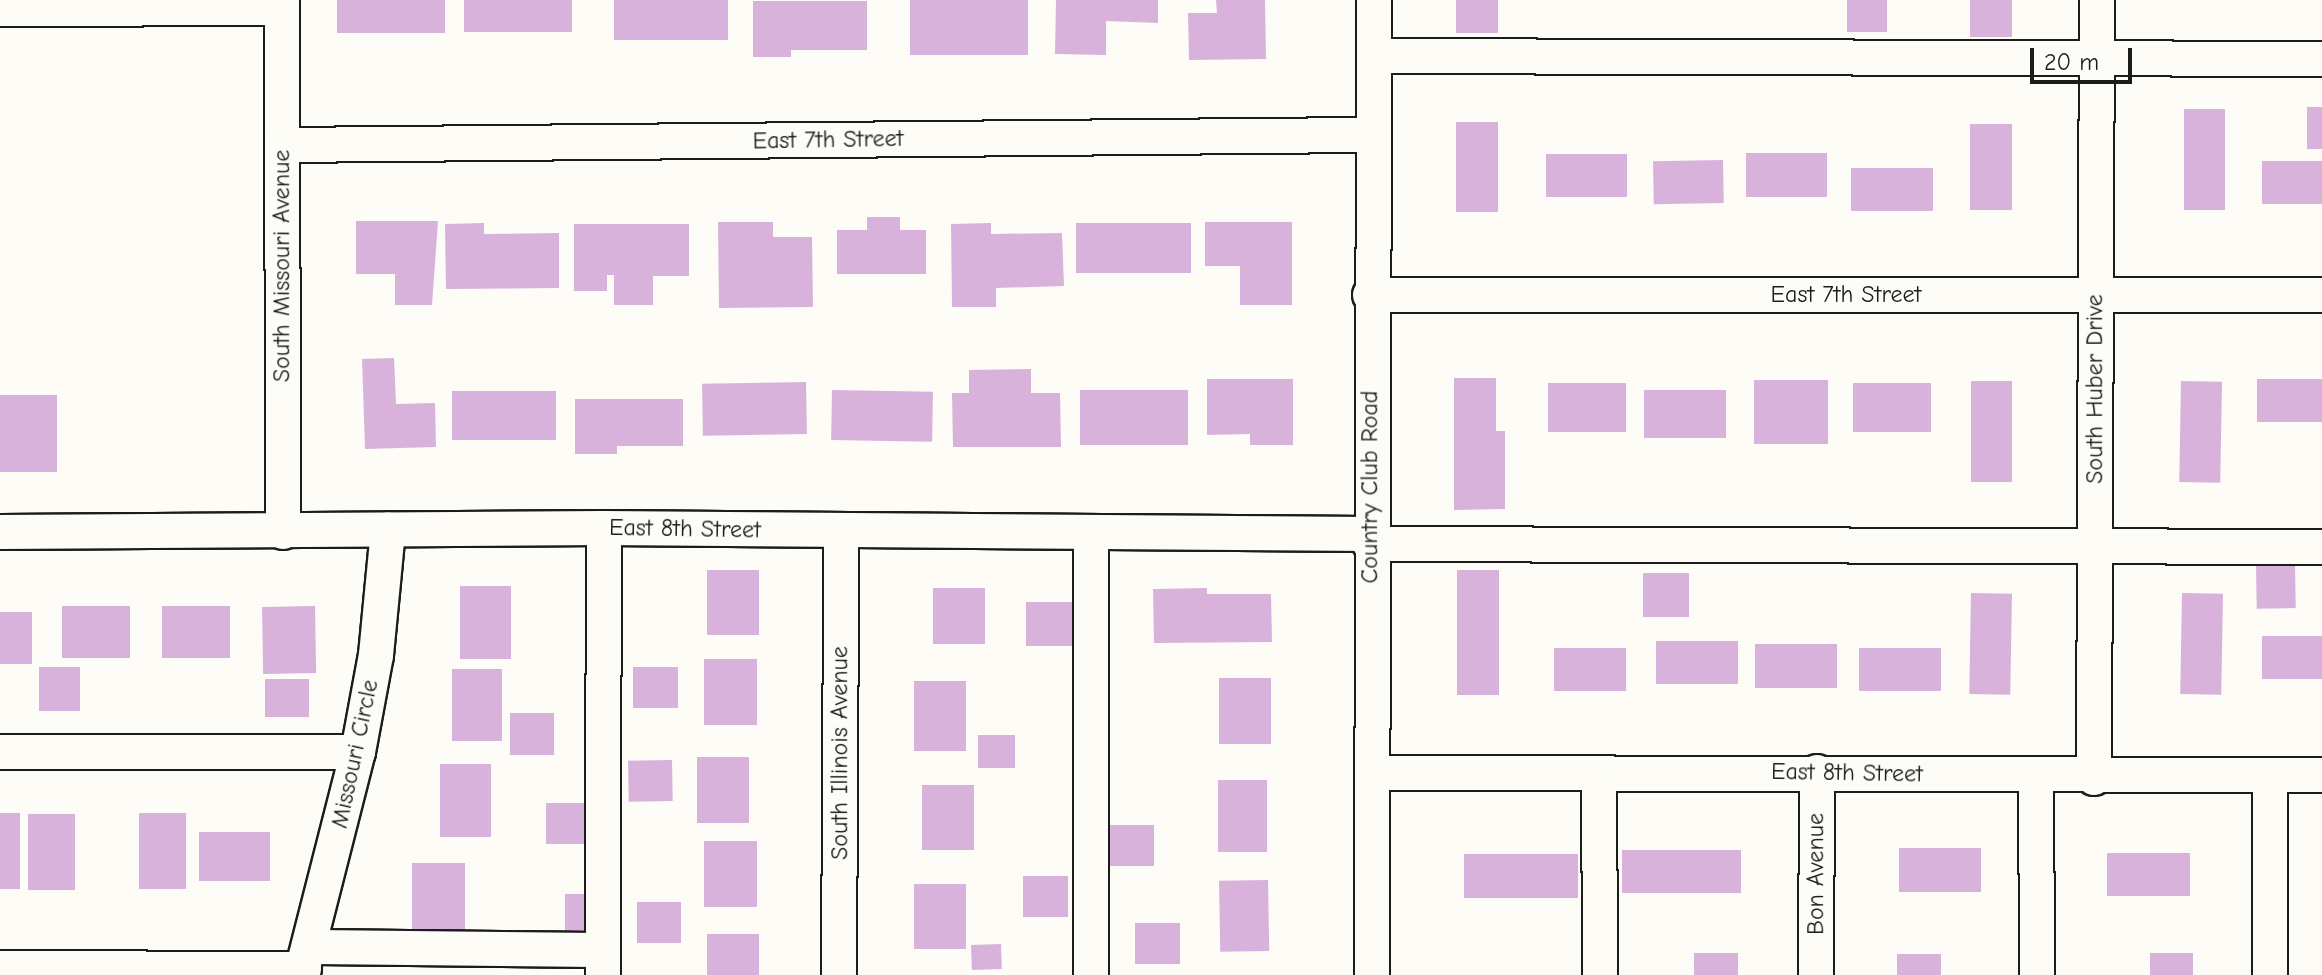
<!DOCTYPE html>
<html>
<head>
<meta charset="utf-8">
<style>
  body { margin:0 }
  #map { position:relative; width:2322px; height:975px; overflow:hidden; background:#fdfcf7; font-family:"Comic Neue",sans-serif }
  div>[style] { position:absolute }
  .building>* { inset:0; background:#d8b2db; transform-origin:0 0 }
  .roads { filter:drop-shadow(2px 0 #1c1c1c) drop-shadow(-2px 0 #1c1c1c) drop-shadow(0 2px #1c1c1c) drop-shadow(0 -2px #1c1c1c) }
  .minor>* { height:34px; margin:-17px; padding:0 17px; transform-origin:17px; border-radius:17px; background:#fdfcf7 }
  span { translate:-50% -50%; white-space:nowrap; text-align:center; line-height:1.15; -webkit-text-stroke:8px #fdfcf7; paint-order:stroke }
  .street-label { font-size:24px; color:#1c1c1c }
  .scale { position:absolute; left:2030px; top:48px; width:102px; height:36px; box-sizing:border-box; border:4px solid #1c1c1c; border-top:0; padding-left:10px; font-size:24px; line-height:28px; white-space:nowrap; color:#1c1c1c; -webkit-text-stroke:6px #fdfcf7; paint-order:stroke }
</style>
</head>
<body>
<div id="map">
  <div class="building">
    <i style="left:337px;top:0;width:108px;height:33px"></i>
    <i style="left:464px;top:0;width:108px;height:32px"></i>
    <i style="left:614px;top:0;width:114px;height:40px"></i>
    <i style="left:910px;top:0;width:118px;height:55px"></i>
    <i style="clip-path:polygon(1056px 0,1158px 0,1158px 23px,1106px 21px,1106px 55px,1055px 54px)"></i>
    <i style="clip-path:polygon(1216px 0,1265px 0,1266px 59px,1189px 60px,1188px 13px,1217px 13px)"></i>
    <i style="left:1456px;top:0;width:42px;height:33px"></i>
    <i style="left:1847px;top:0;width:40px;height:32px"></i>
    <i style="left:1970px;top:0;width:42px;height:37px"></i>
    <i style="clip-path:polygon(753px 1px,867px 1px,867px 50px,791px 50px,791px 57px,753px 57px)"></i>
    <i style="left:2307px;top:107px;width:15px;height:42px"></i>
    <i style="left:2184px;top:109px;width:41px;height:101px"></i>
    <i style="left:1456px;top:122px;width:42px;height:90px"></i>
    <i style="left:1970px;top:124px;width:42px;height:86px"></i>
    <i style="left:1827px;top:153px;width:44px;height:81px;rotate:90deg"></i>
    <i style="left:1546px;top:154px;width:81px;height:43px"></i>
    <i style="left:1723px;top:160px;width:43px;height:70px;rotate:89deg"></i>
    <i style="left:2262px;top:161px;width:60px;height:43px"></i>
    <i style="left:1851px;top:168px;width:82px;height:43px"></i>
    <i style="clip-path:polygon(867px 217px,900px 217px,900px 230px,926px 230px,926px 274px,837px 274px,837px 230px,867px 230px)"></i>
    <i style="clip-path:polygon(356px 221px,438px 221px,432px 305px,395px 305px,395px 274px,356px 274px)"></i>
    <i style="clip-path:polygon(718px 222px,773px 222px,773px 237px,812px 237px,813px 307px,719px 308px)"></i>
    <i style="clip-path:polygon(1205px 222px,1292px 222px,1292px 305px,1240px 305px,1240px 266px,1205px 266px)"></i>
    <i style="clip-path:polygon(484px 223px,484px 234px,559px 233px,559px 288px,446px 289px,445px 224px)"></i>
    <i style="clip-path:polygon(991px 223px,991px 234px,1062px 233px,1064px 286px,996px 288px,996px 307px,952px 307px,951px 224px)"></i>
    <i style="left:1191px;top:223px;width:50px;height:115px;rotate:90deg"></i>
    <i style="clip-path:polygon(574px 224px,689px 224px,689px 276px,653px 276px,653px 305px,614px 305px,614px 275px,607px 275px,607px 291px,574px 291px)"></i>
    <i style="clip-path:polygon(394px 358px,396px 404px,435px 403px,436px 447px,365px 449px,362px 359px)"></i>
    <i style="clip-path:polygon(1031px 369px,1031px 393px,1060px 393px,1061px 447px,953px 447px,952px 393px,969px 393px,969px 370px)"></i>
    <i style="clip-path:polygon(1454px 378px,1496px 378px,1496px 431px,1505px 431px,1505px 509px,1454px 510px)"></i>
    <i style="clip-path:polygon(1207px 379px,1293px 379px,1293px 445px,1250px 445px,1250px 434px,1207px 435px)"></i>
    <i style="left:2257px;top:379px;width:65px;height:43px"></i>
    <i style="left:1754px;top:380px;width:74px;height:64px"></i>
    <i style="left:1971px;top:381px;width:41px;height:101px"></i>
    <i style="left:2181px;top:381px;width:41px;height:101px;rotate:1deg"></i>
    <i style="left:806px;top:382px;width:52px;height:104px;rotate:89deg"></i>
    <i style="left:1548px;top:383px;width:78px;height:49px"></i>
    <i style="left:1853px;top:383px;width:78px;height:49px"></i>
    <i style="left:832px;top:390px;width:101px;height:50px;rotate:1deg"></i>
    <i style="left:1188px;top:390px;width:55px;height:108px;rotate:90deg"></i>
    <i style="left:1644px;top:390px;width:82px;height:48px"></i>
    <i style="left:452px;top:391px;width:104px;height:49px"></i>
    <i style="left:0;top:395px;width:57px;height:77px"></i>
    <i style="clip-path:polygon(575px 399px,683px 399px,683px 446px,617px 446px,617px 454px,575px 454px)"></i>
    <i style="left:2295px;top:565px;width:43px;height:39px;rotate:89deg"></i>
    <i style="left:707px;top:570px;width:52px;height:65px"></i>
    <i style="left:1457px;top:570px;width:42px;height:125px"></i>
    <i style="left:1643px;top:573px;width:46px;height:44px"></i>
    <i style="left:460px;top:586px;width:51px;height:73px"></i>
    <i style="left:933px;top:588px;width:52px;height:56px"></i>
    <i style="clip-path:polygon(1207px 588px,1207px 594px,1271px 594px,1272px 642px,1154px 643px,1153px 589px)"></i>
    <i style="left:1971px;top:593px;width:41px;height:101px;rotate:1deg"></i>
    <i style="left:2182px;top:593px;width:41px;height:101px;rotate:1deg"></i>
    <i style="left:1026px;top:602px;width:47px;height:44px"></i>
    <i style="left:62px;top:606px;width:68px;height:52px"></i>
    <i style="left:162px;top:606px;width:68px;height:52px"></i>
    <i style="left:315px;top:606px;width:67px;height:53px;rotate:89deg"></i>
    <i style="left:0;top:612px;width:32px;height:52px"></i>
    <i style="left:2262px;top:636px;width:60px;height:43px"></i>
    <i style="left:1656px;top:641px;width:82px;height:43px"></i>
    <i style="left:1755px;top:644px;width:82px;height:44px"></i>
    <i style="left:1554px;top:648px;width:72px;height:43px"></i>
    <i style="left:1859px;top:648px;width:82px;height:43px"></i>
    <i style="left:757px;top:659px;width:66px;height:53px;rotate:90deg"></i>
    <i style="left:80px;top:667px;width:44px;height:41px;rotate:90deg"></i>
    <i style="left:633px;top:667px;width:45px;height:41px"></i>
    <i style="left:452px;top:669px;width:50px;height:72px"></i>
    <i style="left:1219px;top:678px;width:52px;height:66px"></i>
    <i style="left:265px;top:679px;width:44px;height:38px"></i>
    <i style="left:914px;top:681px;width:52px;height:70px"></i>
    <i style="left:510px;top:713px;width:44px;height:42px"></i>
    <i style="left:978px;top:735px;width:37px;height:33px"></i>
    <i style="left:697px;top:757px;width:52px;height:66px"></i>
    <i style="left:672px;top:760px;width:41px;height:44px;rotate:89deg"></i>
    <i style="left:491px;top:764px;width:73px;height:51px;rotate:90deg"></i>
    <i style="left:1218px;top:780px;width:49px;height:72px"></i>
    <i style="left:922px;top:785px;width:52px;height:65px"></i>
    <i style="left:591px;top:803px;width:41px;height:45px;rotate:90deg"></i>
    <i style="left:20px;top:813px;width:76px;height:20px;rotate:90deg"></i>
    <i style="left:186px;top:813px;width:76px;height:47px;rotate:90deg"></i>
    <i style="left:28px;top:814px;width:47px;height:76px"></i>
    <i style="left:1154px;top:825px;width:41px;height:44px;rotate:90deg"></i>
    <i style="left:199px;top:832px;width:71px;height:49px"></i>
    <i style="left:704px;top:841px;width:53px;height:66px"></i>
    <i style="left:1899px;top:848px;width:82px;height:44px"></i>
    <i style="left:1741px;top:850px;width:43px;height:119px;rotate:90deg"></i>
    <i style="left:2107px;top:853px;width:83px;height:43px"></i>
    <i style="left:1464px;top:854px;width:114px;height:44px"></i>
    <i style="left:412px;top:863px;width:53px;height:73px"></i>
    <i style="left:1068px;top:876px;width:41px;height:45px;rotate:90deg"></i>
    <i style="left:1268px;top:880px;width:71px;height:49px;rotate:89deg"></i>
    <i style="left:966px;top:884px;width:65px;height:52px;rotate:90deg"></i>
    <i style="left:565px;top:894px;width:29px;height:42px"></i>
    <i style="left:637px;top:902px;width:44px;height:41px"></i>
    <i style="left:1180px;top:923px;width:41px;height:45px;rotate:90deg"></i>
    <i style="left:707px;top:934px;width:52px;height:41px"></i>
    <i style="left:1001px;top:944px;width:25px;height:30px;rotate:88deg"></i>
    <i style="left:1694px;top:953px;width:44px;height:22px"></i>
    <i style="left:2150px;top:953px;width:43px;height:22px"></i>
    <i style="left:1897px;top:954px;width:44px;height:21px"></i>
  </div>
  <div class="roads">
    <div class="minor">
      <i style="left:282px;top:0;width:532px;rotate:89.89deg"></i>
      <i style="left:0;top:9px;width:282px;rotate:-0.2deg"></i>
      <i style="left:1374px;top:56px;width:948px;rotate:0.18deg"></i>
      <i style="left:282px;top:145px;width:1091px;rotate:-0.53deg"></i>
      <i style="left:1370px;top:295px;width:952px"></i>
      <i style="left:0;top:532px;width:604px;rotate:-0.38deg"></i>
      <i style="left:604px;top:528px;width:766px;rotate:0.45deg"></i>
      <i style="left:1370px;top:544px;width:952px;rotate:0.18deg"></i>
      <i style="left:0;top:752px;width:358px"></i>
      <i style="left:1372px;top:773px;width:950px;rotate:0.12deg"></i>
      <i style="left:1599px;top:773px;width:202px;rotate:89.7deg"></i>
      <i style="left:2036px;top:776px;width:199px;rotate:89.7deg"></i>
      <i style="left:2094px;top:778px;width:778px;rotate:-89.78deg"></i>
      <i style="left:309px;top:947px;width:293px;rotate:0.6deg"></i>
      <i style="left:0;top:968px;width:304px;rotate:0.2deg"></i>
      <i style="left:301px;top:975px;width:230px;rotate:-75.7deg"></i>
      <i style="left:358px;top:752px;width:99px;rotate:-79.5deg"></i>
      <i style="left:376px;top:655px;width:126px;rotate:-84.5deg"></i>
      <i style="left:603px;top:975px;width:447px;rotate:-89.9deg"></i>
      <i style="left:839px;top:975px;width:444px;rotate:-89.7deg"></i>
      <i style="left:1091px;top:975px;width:440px;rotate:-90deg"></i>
      <i style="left:1372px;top:975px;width:975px;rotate:-89.88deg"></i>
      <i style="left:1816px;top:975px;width:203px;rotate:-89.7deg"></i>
      <i style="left:2270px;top:975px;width:200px;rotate:-90deg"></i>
    </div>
  </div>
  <div class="street-label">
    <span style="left:828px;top:140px;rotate:-1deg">East 7th Street</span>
    <span style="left:282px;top:266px;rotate:-90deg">South Missouri Avenue</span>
    <span style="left:1846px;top:295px">East 7th Street</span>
    <span style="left:2095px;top:389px;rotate:-90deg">South Huber Drive</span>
    <span style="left:1370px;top:487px;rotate:-90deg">Country Club Road</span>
    <span style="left:685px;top:529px;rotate:1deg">East 8th Street</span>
    <span style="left:840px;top:753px;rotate:-90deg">South Illinois Avenue</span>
    <span style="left:355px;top:754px;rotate:-78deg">Missouri Circle</span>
    <span style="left:1847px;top:773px;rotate:1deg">East 8th Street</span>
    <span style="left:1816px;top:874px;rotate:-90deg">Bon Avenue</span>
  </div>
  <div class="scale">20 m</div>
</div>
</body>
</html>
